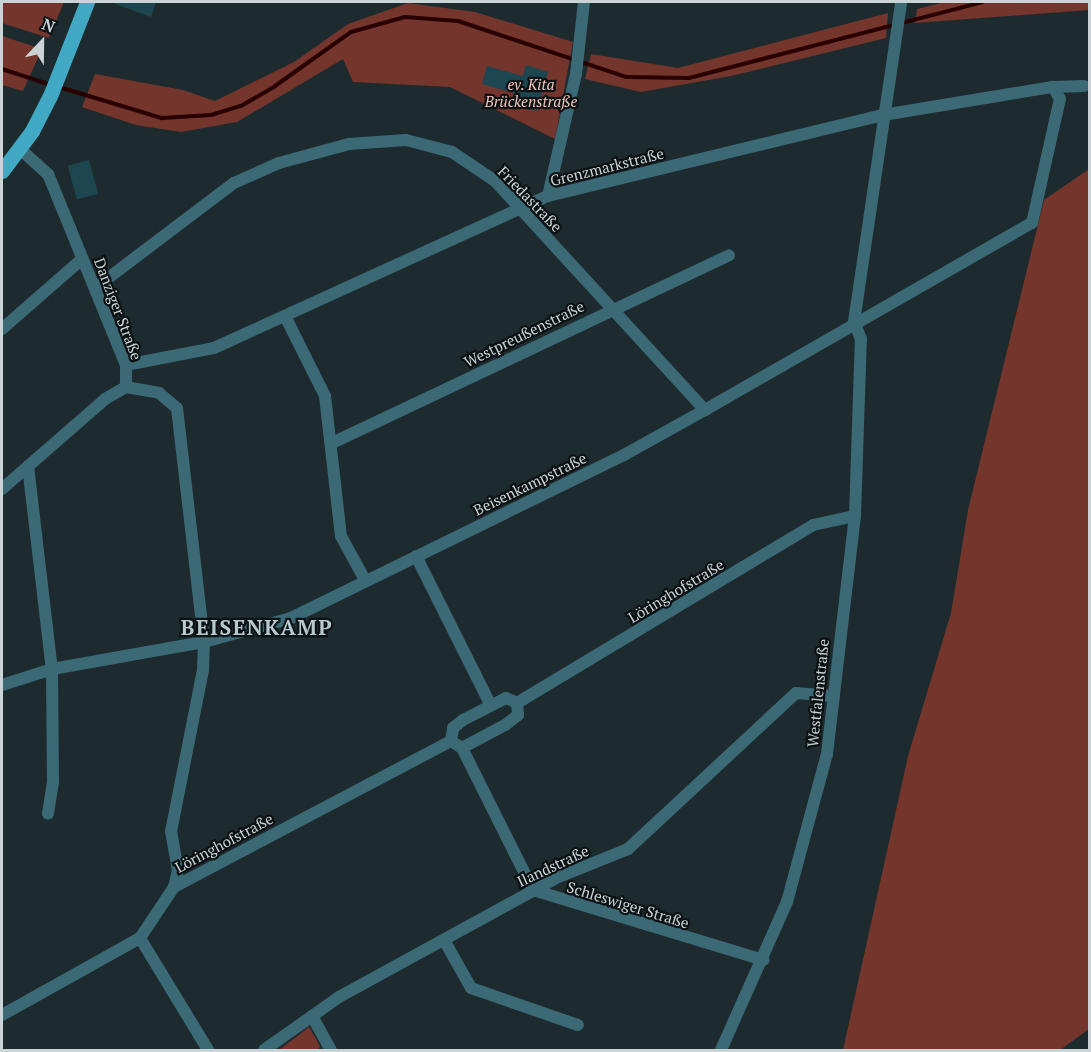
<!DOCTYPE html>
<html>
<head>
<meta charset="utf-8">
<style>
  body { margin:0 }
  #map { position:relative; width:1091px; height:1052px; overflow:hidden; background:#1d2b2f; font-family:"PT Serif",serif }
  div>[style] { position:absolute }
  .green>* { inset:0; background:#73352c }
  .stream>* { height:4px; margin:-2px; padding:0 2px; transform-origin:2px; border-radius:2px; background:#290000 }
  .building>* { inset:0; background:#1e4651; transform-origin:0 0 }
  .street>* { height:12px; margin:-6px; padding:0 6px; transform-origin:6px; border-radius:6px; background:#3c6976 }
  .primary>* { height:15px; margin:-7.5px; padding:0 7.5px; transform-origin:7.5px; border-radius:7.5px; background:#41a9c4 }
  span { translate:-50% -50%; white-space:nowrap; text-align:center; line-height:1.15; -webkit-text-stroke:4.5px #0c1214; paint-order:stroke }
  .park-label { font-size:15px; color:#f7c4bb; font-style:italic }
  .street-label { font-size:15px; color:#cad3d6 }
  .district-label { font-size:21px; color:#b7c9ce; font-weight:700; letter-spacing:1.5px }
  .frame { position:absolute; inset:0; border:3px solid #cad3d6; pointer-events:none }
  .north { position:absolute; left:12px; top:12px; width:60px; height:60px; -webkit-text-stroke:4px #0c1214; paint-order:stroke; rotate:22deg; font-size:16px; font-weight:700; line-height:24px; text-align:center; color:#cad3d6 }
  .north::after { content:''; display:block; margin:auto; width:21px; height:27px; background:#cad3d6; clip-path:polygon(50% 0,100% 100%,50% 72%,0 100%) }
</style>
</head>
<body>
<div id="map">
  <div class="green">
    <i style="clip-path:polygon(2px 2px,64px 2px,49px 38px,2px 23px)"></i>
    <i style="clip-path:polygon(945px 2px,1089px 2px,1089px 10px,915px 23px,917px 9px)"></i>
    <i style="clip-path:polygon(408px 3px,475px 12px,573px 42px,555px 139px,450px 87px,353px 82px,343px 59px,237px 122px,181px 132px,136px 125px,82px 107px,95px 74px,183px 90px,215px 101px,294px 62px,348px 24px)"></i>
    <i style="clip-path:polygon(888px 13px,886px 38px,731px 76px,641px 92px,585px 79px,591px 54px,678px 68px)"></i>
    <i style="clip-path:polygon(2px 36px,42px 49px,23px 91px,2px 85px)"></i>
    <i style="clip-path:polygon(1089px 169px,1089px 1029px,1060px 1050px,843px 1050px,908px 756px,951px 613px,968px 510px,1044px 200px)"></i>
    <i style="clip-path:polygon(309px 1027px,320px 1046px,318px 1050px,279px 1050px)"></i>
  </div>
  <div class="stream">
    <i style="left:2px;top:69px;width:52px;rotate:18.1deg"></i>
    <i style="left:59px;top:87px;width:108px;rotate:16.8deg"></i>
    <i style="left:162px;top:118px;width:49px;rotate:-3.5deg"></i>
    <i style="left:211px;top:115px;width:31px;rotate:-17deg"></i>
    <i style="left:241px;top:106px;width:39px;rotate:-30deg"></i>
    <i style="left:275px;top:86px;width:93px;rotate:-35.4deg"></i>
    <i style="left:351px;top:32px;width:56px;rotate:-15.5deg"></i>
    <i style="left:405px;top:17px;width:53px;rotate:4.3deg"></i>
    <i style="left:458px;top:21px;width:177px;rotate:18.4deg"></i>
    <i style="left:626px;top:77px;width:63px;rotate:0.9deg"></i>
    <i style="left:689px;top:78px;width:303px;rotate:-14.5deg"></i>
  </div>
  <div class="building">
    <i style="clip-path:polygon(110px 2px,156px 2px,151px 17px)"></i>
    <i style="clip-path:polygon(526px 65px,548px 72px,537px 111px,517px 106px,517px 94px,482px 84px,487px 66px,523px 76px)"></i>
    <i style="left:89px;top:160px;width:35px;height:22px;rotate:75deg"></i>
  </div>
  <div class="street">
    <i style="left:20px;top:149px;width:38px;rotate:42deg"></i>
    <i style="left:48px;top:174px;width:206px;rotate:67.8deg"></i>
    <i style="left:126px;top:365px;width:22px;rotate:90deg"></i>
    <i style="left:126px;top:387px;width:34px;rotate:10deg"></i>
    <i style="left:159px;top:393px;width:23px;rotate:40deg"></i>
    <i style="left:177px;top:408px;width:236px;rotate:83.4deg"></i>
    <i style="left:204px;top:642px;width:28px;rotate:92deg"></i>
    <i style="left:203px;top:670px;width:164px;rotate:101.2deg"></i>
    <i style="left:171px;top:831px;width:40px;rotate:80deg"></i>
    <i style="left:178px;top:870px;width:17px;rotate:103deg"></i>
    <i style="left:548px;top:196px;width:125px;rotate:-77.1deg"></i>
    <i style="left:576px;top:74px;width:72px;rotate:-83.7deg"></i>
    <i style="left:95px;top:288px;width:174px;rotate:-37.1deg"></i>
    <i style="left:234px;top:183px;width:49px;rotate:-24deg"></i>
    <i style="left:279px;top:163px;width:73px;rotate:-15.2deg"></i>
    <i style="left:349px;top:144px;width:57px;rotate:-4deg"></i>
    <i style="left:406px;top:140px;width:48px;rotate:14.6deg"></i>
    <i style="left:452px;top:152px;width:52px;rotate:34deg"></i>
    <i style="left:495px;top:181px;width:311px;rotate:47.5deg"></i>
    <i style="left:285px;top:316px;width:89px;rotate:63.4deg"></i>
    <i style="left:325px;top:396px;width:141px;rotate:83.5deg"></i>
    <i style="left:341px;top:536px;width:50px;rotate:61.4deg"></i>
    <i style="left:854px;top:322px;width:323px;rotate:-81.6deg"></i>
    <i style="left:2px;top:329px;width:106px;rotate:-41.2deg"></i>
    <i style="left:126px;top:365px;width:90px;rotate:-10.9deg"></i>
    <i style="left:214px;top:348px;width:367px;rotate:-24.5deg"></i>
    <i style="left:548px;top:196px;width:345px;rotate:-13.6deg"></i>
    <i style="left:883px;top:115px;width:172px;rotate:-9.4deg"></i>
    <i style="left:1053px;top:87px;width:31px;rotate:-2deg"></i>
    <i style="left:332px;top:443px;width:439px;rotate:-25.3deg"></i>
    <i style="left:28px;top:466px;width:204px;rotate:83.3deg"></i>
    <i style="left:52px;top:669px;width:113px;rotate:89.5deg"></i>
    <i style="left:53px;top:782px;width:32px;rotate:99deg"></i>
    <i style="left:2px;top:489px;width:137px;rotate:-41.1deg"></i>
    <i style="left:105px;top:399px;width:24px;rotate:-30deg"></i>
    <i style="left:416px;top:556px;width:165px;rotate:63.4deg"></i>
    <i style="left:2px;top:685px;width:52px;rotate:-17.7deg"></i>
    <i style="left:52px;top:669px;width:154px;rotate:-10.1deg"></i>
    <i style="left:204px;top:642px;width:90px;rotate:-15.4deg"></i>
    <i style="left:291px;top:618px;width:371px;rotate:-26.1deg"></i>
    <i style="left:624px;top:455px;width:93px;rotate:-29.1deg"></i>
    <i style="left:705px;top:410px;width:377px;rotate:-29.8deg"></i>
    <i style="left:1032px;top:223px;width:127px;rotate:-77.3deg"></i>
    <i style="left:1060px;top:99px;width:14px;rotate:-120deg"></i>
    <i style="left:506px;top:698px;width:12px;rotate:24deg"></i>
    <i style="left:517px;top:703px;width:12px;rotate:85deg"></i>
    <i style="left:518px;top:715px;width:16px;rotate:142deg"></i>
    <i style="left:505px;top:725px;width:49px;rotate:151.9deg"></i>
    <i style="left:462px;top:748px;width:13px;rotate:-148deg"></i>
    <i style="left:451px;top:741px;width:13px;rotate:-81deg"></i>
    <i style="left:453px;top:728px;width:13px;rotate:-39deg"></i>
    <i style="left:463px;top:720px;width:48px;rotate:-27.1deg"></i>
    <i style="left:517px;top:703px;width:345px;rotate:-31deg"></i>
    <i style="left:813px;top:525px;width:43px;rotate:-12.1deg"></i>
    <i style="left:462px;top:748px;width:159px;rotate:63.4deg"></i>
    <i style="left:533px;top:890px;width:241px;rotate:16.9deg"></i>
    <i style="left:140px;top:938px;width:131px;rotate:58.7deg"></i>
    <i style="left:444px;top:940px;width:55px;rotate:60.6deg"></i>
    <i style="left:471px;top:988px;width:113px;rotate:19.1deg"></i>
    <i style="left:2px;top:1015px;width:158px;rotate:-29.2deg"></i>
    <i style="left:140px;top:938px;width:61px;rotate:-56.3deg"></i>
    <i style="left:174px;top:887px;width:313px;rotate:-27.8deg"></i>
    <i style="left:312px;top:1016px;width:39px;rotate:61deg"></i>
    <i style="left:264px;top:1050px;width:92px;rotate:-35.2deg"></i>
    <i style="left:339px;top:997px;width:247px;rotate:-28.7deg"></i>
    <i style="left:556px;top:878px;width:78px;rotate:-21.9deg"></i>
    <i style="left:628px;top:849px;width:229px;rotate:-42.9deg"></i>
    <i style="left:796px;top:693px;width:38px;rotate:5deg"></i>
    <i style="left:721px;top:1050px;width:162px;rotate:-66deg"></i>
    <i style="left:787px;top:902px;width:153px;rotate:-74.9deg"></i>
    <i style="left:827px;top:754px;width:240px;rotate:-83.3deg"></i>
    <i style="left:855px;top:516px;width:177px;rotate:-88.1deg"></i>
    <i style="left:861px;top:339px;width:18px;rotate:-112deg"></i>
  </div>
  <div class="primary">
    <i style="left:2px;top:171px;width:50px;rotate:-53.1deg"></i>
    <i style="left:32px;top:131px;width:39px;rotate:-63deg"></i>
    <i style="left:50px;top:96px;width:101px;rotate:-68.5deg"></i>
  </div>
  <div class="park-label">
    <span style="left:531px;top:93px">ev. Kita<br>Brückenstraße</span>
  </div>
  <div class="street-label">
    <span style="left:607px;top:167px;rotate:-14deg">Grenzmarkstraße</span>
    <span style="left:530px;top:199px;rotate:46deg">Friedastraße</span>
    <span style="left:118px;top:309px;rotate:69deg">Danziger Straße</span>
    <span style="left:524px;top:334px;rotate:-26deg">Westpreußenstraße</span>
    <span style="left:530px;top:484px;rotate:-26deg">Beisenkampstraße</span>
    <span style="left:676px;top:591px;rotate:-31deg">Löringhofstraße</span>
    <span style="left:818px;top:693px;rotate:-84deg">Westfalenstraße</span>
    <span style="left:224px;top:843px;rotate:-28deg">Löringhofstraße</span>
    <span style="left:553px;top:866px;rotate:-25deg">Ilandstraße</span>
    <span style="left:628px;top:905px;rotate:17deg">Schleswiger Straße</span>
  </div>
  <div class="district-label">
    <span style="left:257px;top:627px">BEISENKAMP</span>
  </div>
  <div class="frame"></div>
  <div class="north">N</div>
</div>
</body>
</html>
